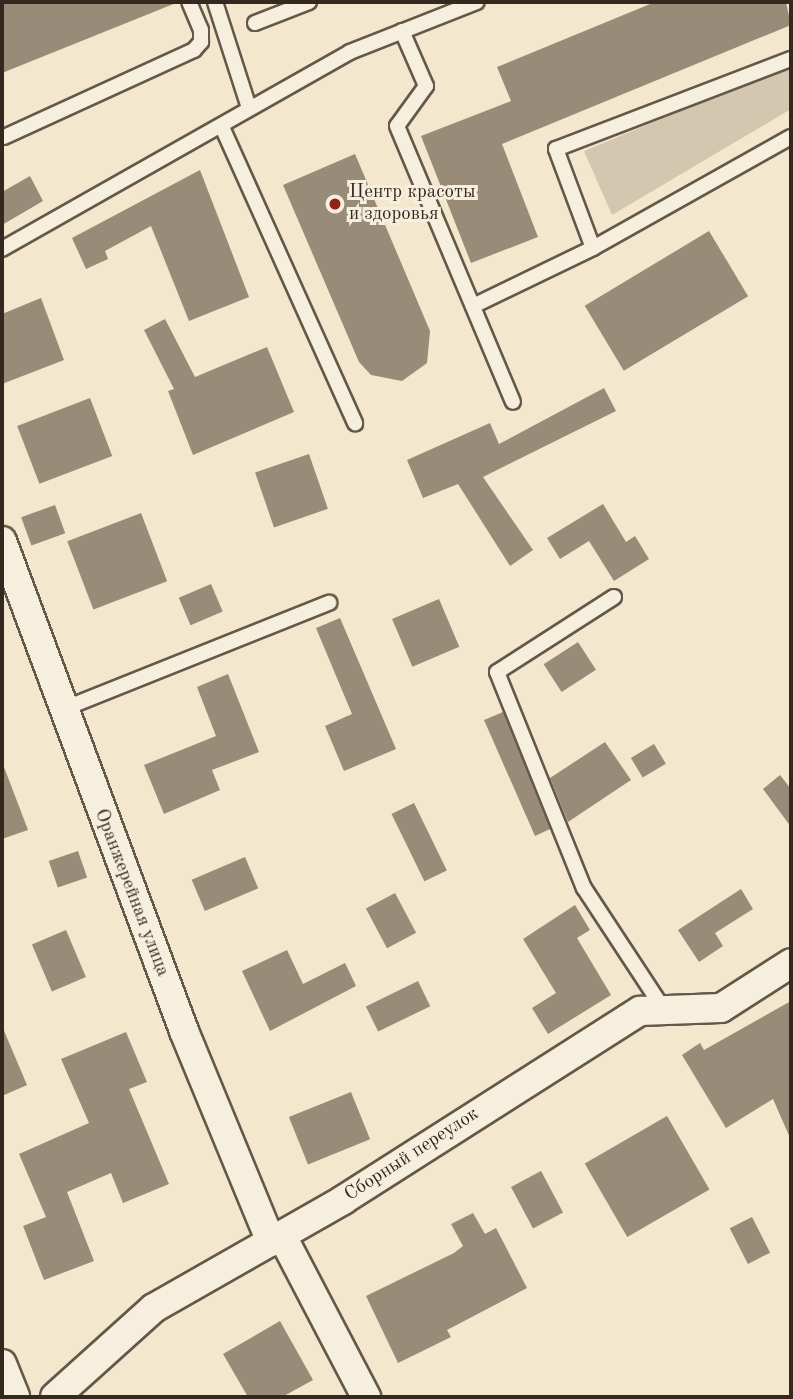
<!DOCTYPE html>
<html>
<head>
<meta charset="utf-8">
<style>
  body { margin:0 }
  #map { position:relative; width:793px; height:1399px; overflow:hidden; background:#f3e7cd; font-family:"Old Standard TT",serif }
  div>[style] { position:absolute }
  .green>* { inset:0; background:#d3c7af }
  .building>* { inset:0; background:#988c79; transform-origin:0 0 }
  .roads { filter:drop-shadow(2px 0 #64584a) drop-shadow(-2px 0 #64584a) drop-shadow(0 2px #64584a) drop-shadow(0 -2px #64584a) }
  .service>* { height:14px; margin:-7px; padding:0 7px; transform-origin:7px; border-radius:7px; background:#f7efde }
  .minor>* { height:28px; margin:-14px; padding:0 14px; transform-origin:14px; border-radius:14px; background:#f7efde }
  .dots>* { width:19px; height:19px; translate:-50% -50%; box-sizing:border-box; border:4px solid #f7efde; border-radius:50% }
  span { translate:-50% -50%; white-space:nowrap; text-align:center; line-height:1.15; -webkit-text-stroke:6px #f7efde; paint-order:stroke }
  .poi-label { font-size:19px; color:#35291f }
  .left { translate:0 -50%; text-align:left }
  .street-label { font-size:19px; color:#35291f }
  .frame { position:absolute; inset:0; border:4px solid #35291f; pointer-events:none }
</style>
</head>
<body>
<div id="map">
  <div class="green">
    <i style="clip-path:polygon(791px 65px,791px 109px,612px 215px,584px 151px)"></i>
  </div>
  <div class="building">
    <i style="clip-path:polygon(2px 2px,176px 2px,176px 3px,2px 73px)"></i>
    <i style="clip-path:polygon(655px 2px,786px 2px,791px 25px,502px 144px,538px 237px,471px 263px,421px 136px,511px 101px,497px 67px)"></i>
    <i style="clip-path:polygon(355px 154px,430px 331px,427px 363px,402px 381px,371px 375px,359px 362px,283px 185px)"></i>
    <i style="clip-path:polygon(200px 170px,249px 297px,189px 321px,151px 226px,105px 251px,108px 259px,86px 269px,72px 238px)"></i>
    <i style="clip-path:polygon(30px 176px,43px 201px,2px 225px,2px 192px)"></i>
    <i style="left:709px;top:231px;width:76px;height:145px;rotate:59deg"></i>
    <i style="clip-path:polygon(41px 298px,64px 360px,2px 384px,2px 314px)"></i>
    <i style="clip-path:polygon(165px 319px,195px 377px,267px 347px,294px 412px,193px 455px,168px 391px,174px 389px,144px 330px)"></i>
    <i style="clip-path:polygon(604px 388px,616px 411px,483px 477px,533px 550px,510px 566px,458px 484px,423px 498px,407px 460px,490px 423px,499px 444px)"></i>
    <i style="left:90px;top:398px;width:62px;height:78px;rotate:69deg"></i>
    <i style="left:309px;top:454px;width:58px;height:57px;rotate:71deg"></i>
    <i style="clip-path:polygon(603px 504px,626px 542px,635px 536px,649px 559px,614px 581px,589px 541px,560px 559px,547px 538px)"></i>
    <i style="left:55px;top:505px;width:30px;height:36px;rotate:70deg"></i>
    <i style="left:141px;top:513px;width:73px;height:79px;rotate:69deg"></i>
    <i style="left:211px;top:584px;width:30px;height:35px;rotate:67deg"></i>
    <i style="left:439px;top:599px;width:52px;height:51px;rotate:67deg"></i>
    <i style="clip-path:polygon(340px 618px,396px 749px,344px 771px,325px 726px,352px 714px,316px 628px)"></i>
    <i style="left:578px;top:642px;width:33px;height:41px;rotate:57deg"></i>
    <i style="clip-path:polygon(228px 674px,259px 752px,212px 770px,220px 790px,164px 814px,144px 765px,216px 736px,197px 687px)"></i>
    <i style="clip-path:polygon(503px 712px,550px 829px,535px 836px,484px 720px)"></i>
    <i style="clip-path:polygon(605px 742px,631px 780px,568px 822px,550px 778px)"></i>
    <i style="left:654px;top:744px;width:23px;height:27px;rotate:59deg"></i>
    <i style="clip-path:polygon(4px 767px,28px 830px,2px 839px,2px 768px)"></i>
    <i style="clip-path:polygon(780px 775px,791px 789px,791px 827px,763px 789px)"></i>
    <i style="left:414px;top:803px;width:75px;height:25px;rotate:64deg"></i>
    <i style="left:78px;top:851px;width:28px;height:31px;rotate:71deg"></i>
    <i style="left:245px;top:857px;width:34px;height:58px;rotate:67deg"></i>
    <i style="clip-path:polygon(741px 889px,753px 909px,715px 933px,723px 946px,699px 962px,678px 930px)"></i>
    <i style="left:395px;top:893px;width:45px;height:33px;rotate:62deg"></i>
    <i style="clip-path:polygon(575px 905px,590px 930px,577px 938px,611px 995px,548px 1034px,532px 1008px,556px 993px,523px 939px)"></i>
    <i style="left:66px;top:930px;width:51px;height:37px;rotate:67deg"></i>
    <i style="clip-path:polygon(287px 950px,303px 984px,345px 963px,356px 986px,270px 1031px,242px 971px)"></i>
    <i style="left:418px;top:981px;width:28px;height:58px;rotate:64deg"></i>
    <i style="clip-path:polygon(791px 1001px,791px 1140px,773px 1099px,726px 1128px,682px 1055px,700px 1043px,704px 1050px)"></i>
    <i style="clip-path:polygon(2px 1026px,27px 1085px,2px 1096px)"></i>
    <i style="clip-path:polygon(126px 1032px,147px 1082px,129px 1089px,169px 1184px,123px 1203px,111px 1173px,67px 1192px,94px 1261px,44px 1280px,23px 1226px,46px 1217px,19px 1154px,89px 1123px,61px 1059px)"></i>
    <i style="left:351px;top:1092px;width:51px;height:67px;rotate:68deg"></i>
    <i style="left:667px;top:1116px;width:85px;height:95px;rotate:60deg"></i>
    <i style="left:541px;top:1171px;width:47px;height:34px;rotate:62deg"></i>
    <i style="clip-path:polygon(473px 1213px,485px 1234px,496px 1228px,527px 1288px,447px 1330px,451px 1337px,398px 1363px,366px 1296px,454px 1253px,463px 1246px,451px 1224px)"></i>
    <i style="left:752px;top:1217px;width:40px;height:25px;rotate:63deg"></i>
    <i style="clip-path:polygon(280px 1321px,313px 1380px,282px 1397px,248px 1397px,223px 1354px)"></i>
  </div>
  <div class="roads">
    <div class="service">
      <i style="left:215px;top:2px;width:111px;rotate:72.2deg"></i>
      <i style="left:255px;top:23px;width:58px;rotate:-21.3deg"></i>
      <i style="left:402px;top:31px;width:60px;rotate:66.4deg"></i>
      <i style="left:426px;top:86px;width:49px;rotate:125.9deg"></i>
      <i style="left:397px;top:126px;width:299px;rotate:67.2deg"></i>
      <i style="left:222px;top:127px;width:325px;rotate:65.8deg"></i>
      <i style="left:4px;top:137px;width:209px;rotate:-24.6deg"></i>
      <i style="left:194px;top:50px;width:11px;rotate:-49deg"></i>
      <i style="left:201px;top:42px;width:12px;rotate:-90deg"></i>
      <i style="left:201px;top:30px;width:30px;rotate:-113deg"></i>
      <i style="left:593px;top:248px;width:106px;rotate:-110.5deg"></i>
      <i style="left:556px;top:149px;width:252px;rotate:-21deg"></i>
      <i style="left:2px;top:249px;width:400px;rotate:-29.5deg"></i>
      <i style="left:350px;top:52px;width:136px;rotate:-21.5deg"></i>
      <i style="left:473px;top:306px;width:133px;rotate:-25.8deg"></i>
      <i style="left:593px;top:248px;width:227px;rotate:-29.3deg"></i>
      <i style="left:614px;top:597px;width:139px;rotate:147.3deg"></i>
      <i style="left:497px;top:672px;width:233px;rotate:68.1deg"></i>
      <i style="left:584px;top:888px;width:146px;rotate:56.7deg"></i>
      <i style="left:61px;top:710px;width:289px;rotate:-21.8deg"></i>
    </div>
    <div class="minor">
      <i style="left:2px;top:541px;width:523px;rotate:69.62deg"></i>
      <i style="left:184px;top:1031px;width:228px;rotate:67.6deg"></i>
      <i style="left:282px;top:1236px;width:182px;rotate:62.4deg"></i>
      <i style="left:2px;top:1364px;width:35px;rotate:68deg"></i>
      <i style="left:55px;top:1397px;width:133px;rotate:-42deg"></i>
      <i style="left:154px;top:1308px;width:218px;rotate:-29.7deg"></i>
      <i style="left:343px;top:1200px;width:352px;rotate:-32.5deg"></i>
      <i style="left:640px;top:1011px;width:81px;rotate:-2.1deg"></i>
      <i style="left:721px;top:1008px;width:83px;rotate:-32.7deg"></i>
    </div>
  </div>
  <div class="dots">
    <i style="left:335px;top:204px;background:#8f2418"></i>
  </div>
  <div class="poi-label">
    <span class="left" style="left:349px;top:204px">Центр красоты<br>и здоровья</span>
  </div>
  <div class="street-label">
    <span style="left:131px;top:893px;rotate:69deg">Оранжерейная улица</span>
    <span style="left:412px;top:1155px;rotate:-33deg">Сборный переулок</span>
  </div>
  <div class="frame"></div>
</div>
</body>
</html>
